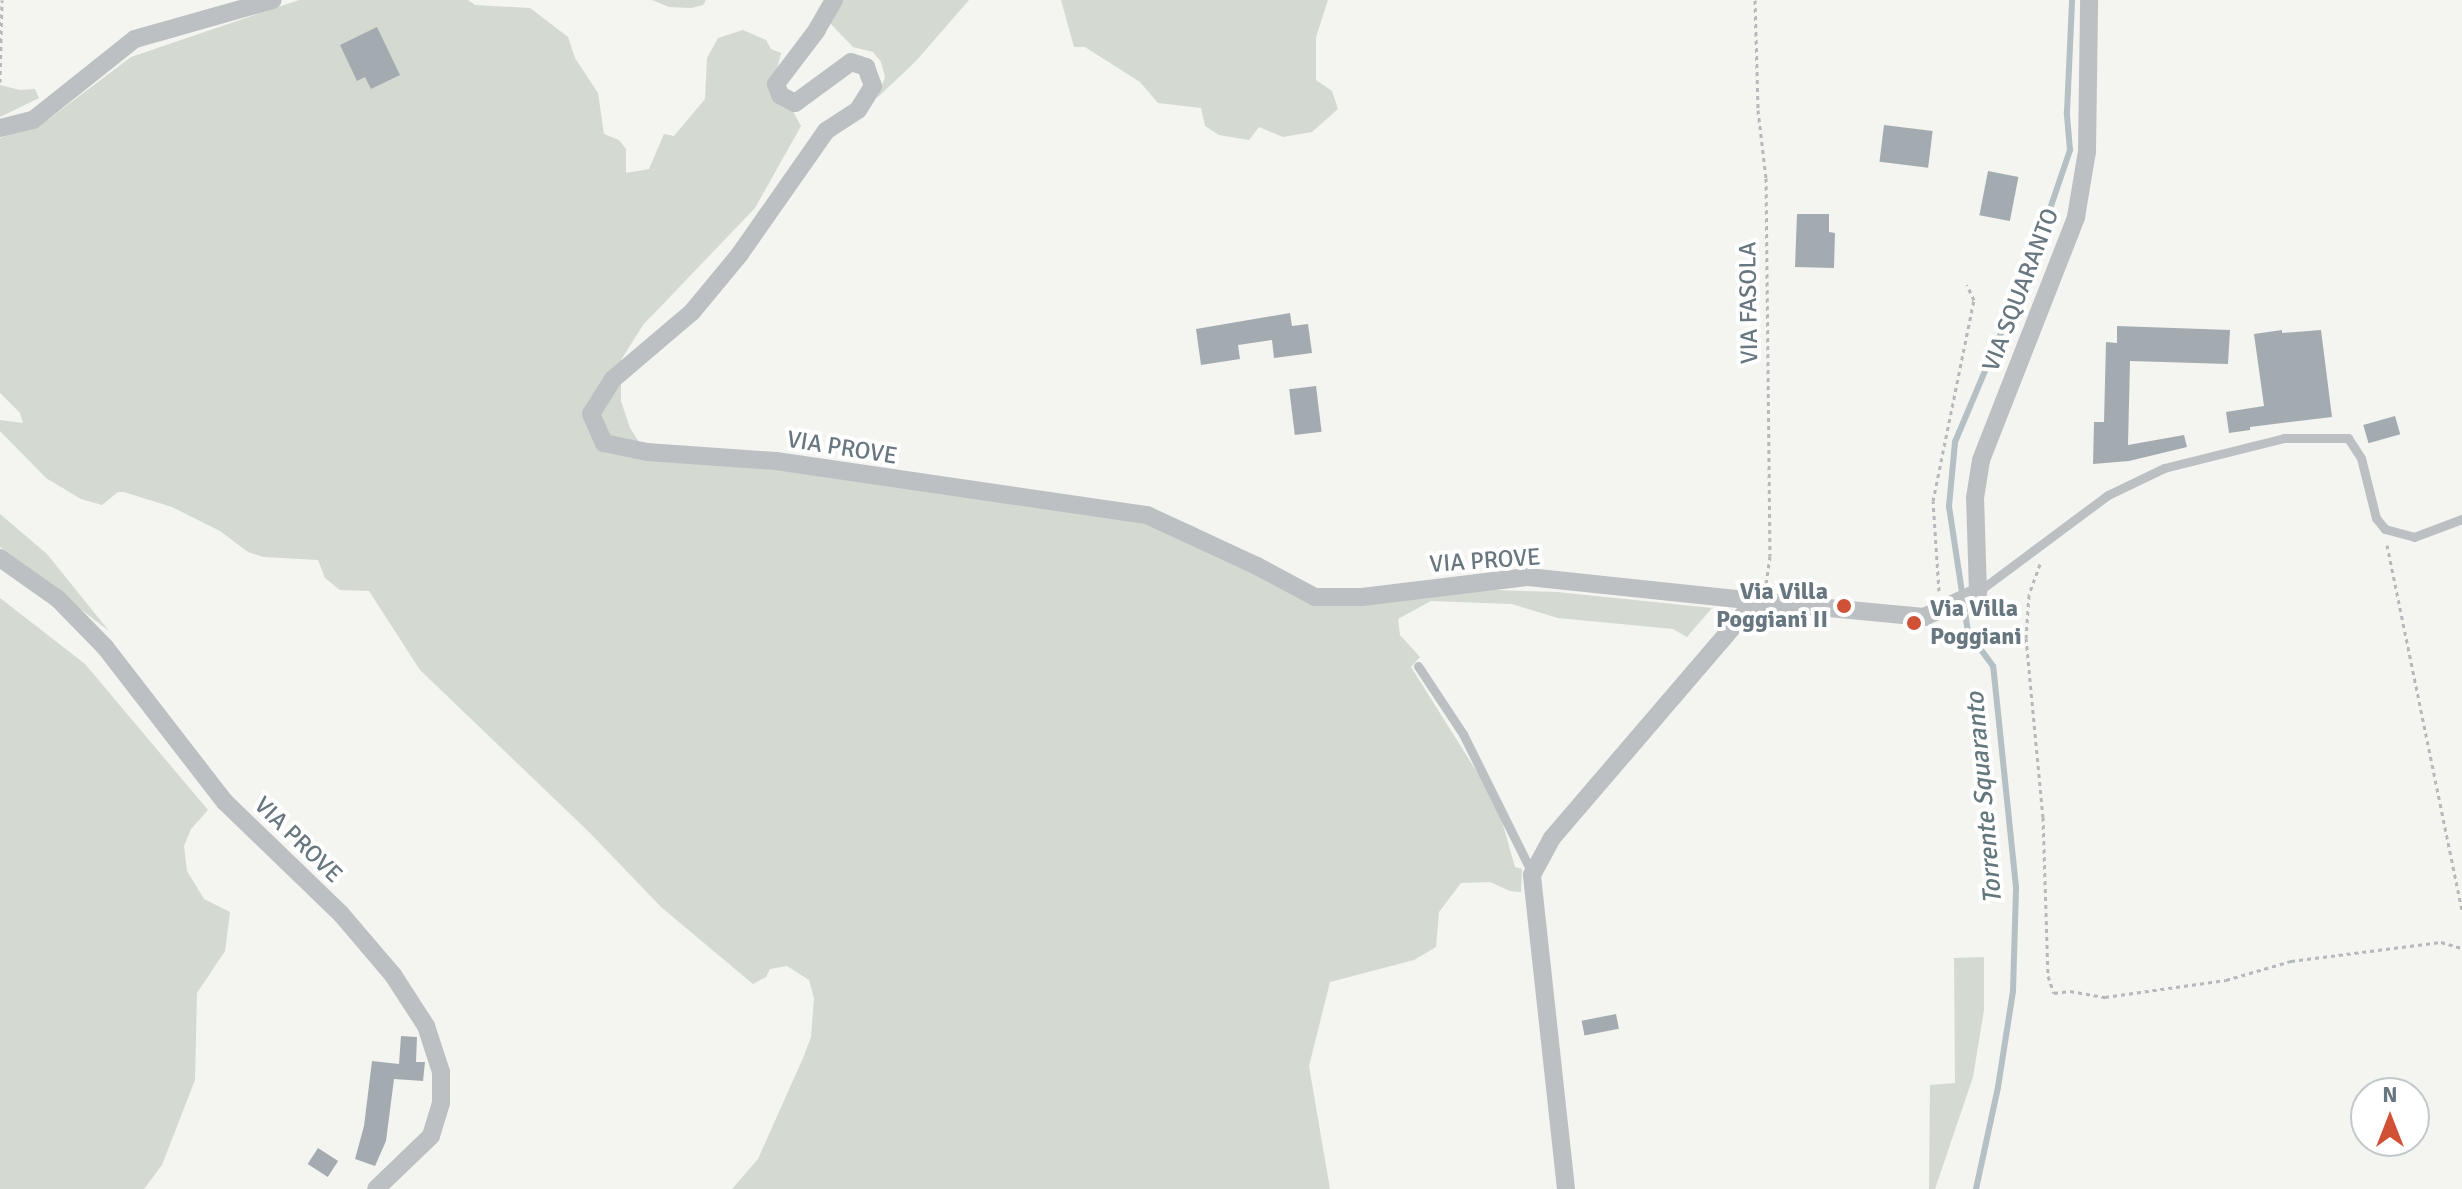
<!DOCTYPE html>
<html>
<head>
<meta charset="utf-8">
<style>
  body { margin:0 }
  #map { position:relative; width:2462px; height:1189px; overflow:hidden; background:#f4f4f1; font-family:Signika,sans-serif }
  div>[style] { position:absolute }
  .green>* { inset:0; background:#d4d9d1 }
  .stream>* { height:6px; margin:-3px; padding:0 3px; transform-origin:3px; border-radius:3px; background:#b4c0c3 }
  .building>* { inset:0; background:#a4abb0; transform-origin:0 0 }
  .path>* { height:3px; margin-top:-1.5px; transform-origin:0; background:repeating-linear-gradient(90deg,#b6b9bb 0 4px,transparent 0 8px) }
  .service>* { height:9px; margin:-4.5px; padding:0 4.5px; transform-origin:4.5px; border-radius:4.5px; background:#bcc0c3 }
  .minor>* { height:18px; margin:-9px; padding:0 9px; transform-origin:9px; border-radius:9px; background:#bcc0c3 }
  .dots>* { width:22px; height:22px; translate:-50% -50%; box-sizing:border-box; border:4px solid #fff; border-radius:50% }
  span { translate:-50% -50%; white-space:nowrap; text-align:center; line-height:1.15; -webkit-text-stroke:8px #fff; paint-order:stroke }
  .street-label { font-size:24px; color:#67767f }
  .poi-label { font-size:24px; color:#67767f; font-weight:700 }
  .right { translate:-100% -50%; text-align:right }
  .left { translate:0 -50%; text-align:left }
  .water-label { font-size:26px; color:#63777c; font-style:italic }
  .north { position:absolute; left:2350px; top:1077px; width:80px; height:80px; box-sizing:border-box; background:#fff; border:2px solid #c2c8cc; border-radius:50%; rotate:0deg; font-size:22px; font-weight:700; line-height:32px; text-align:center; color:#67767f }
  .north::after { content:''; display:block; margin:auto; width:28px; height:36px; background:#d05136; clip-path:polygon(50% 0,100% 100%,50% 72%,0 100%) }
</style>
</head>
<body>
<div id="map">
  <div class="green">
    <i style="clip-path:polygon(299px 0,468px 0,475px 5px,530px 8px,568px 37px,575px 58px,598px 93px,604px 134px,619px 140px,626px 149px,626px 173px,649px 169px,664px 134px,674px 136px,705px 99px,707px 58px,718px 38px,743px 30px,766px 40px,771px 49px,781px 53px,775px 78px,801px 126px,755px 208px,643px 325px,621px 360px,621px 401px,630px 428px,641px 445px,1160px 515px,1193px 526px,1320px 601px,1495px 590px,1557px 592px,1712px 608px,1687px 637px,1673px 629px,1558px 618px,1512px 604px,1431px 601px,1398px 619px,1400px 635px,1420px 657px,1411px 667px,1497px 804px,1515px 867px,1522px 869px,1521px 892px,1510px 891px,1490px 882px,1461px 883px,1439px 912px,1436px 947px,1414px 960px,1330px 982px,1309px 1066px,1330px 1189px,732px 1189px,758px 1159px,803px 1058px,811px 1037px,814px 998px,809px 980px,787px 966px,770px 969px,766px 977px,753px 984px,661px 907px,589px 832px,420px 670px,369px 591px,340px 590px,325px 578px,318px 560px,264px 557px,248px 552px,220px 531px,172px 507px,124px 492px,118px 492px,102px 505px,81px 499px,46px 478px,0 431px,0 420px,23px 423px,20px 413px,0 393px,0 138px,49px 119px,131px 57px)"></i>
    <i style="clip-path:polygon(652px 0,706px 0,703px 5px,691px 8px,669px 7px)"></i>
    <i style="clip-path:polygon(843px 0,969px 0,916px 61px,877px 98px,885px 77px,881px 62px,873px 52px,853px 47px,830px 23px)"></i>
    <i style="clip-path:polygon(1061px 0,1328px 0,1316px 37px,1316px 80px,1332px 91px,1338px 109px,1312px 132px,1283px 137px,1259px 127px,1249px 140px,1219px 135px,1205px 126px,1201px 108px,1158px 103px,1140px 82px,1085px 47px,1074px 47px)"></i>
    <i style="clip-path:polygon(0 85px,20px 90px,35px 89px,39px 98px,0 117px)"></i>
    <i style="clip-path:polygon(0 514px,47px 554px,109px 631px,0 547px)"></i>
    <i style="clip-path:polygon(0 598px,85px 664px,208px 810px,191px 829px,184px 846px,187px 871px,204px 899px,230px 912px,225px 951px,197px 993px,195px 1080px,162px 1165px,144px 1189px,0 1189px)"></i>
    <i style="clip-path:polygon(1984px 957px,1984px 1010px,1973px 1077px,1935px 1189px,1929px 1189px,1930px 1085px,1955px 1083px,1954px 958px)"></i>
  </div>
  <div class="stream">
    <i style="left:1976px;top:1189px;width:104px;rotate:-77.8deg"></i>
    <i style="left:1998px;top:1087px;width:97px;rotate:-81.1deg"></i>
    <i style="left:2013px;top:991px;width:104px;rotate:-88.3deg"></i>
    <i style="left:2016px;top:887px;width:222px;rotate:-95.9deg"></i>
    <i style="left:1993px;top:666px;width:42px;rotate:-126.3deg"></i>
    <i style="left:1968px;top:632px;width:127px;rotate:-98.6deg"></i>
    <i style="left:1949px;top:506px;width:64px;rotate:-84.6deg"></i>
    <i style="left:1955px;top:442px;width:208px;rotate:-67.1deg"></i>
    <i style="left:2036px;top:250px;width:106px;rotate:-71.2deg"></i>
    <i style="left:2070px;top:150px;width:38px;rotate:-95deg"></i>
    <i style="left:2067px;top:112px;width:112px;rotate:-87.4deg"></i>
  </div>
  <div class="building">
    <i style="clip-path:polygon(377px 27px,400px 75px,371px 89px,365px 77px,357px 81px,340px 45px)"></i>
    <i style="left:1884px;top:125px;width:49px;height:37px;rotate:7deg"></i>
    <i style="left:1988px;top:171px;width:31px;height:45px;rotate:11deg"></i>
    <i style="clip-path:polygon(1797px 214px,1829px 214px,1829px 232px,1835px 233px,1834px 268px,1795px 267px)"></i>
    <i style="clip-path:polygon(1290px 313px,1292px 326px,1308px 324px,1312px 353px,1274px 358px,1272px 340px,1238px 345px,1240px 359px,1201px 365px,1196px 329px)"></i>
    <i style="clip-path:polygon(2117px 326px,2230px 330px,2228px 364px,2130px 361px,2128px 445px,2184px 435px,2187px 447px,2129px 461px,2093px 464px,2094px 422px,2104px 422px,2106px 342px,2117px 343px)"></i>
    <i style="clip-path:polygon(2282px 330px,2282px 333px,2321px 330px,2332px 417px,2250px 427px,2250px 430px,2229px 433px,2226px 412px,2264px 406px,2254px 334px)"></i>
    <i style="left:1316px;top:386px;width:46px;height:27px;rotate:83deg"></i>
    <i style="left:2395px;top:416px;width:19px;height:33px;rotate:74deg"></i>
    <i style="left:1616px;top:1014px;width:15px;height:35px;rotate:79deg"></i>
    <i style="clip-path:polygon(401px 1036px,417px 1037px,416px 1062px,425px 1062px,423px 1081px,394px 1079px,386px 1141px,375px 1166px,355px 1159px,364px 1126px,372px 1061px,399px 1064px)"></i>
    <i style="left:318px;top:1148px;width:24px;height:19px;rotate:33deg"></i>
  </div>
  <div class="path">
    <i style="left:1755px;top:0;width:110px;rotate:88.4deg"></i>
    <i style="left:1758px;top:110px;width:68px;rotate:83.3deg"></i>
    <i style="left:1766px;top:178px;width:378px;rotate:89.4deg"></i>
    <i style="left:1770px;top:556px;width:29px;rotate:98deg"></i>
    <i style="left:0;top:82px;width:82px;rotate:-88.6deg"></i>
    <i style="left:2387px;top:545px;width:373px;rotate:78.4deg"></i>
    <i style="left:2040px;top:564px;width:33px;rotate:110deg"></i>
    <i style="left:2029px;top:595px;width:43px;rotate:94deg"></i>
    <i style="left:2026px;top:638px;width:180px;rotate:84.6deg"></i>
    <i style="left:2043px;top:817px;width:159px;rotate:88.2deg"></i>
    <i style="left:2048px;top:976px;width:18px;rotate:71deg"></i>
    <i style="left:2054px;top:993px;width:16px;rotate:-7deg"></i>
    <i style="left:2070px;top:991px;width:36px;rotate:10deg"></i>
    <i style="left:2105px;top:997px;width:122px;rotate:-8deg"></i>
    <i style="left:2226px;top:980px;width:68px;rotate:-16.3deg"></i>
    <i style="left:2291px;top:961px;width:151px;rotate:-7.2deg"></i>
    <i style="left:2441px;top:942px;width:22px;rotate:16deg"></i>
    <i style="left:1939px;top:591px;width:90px;rotate:-93.8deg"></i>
    <i style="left:1933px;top:501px;width:205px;rotate:-78.5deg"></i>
    <i style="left:1974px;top:300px;width:17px;rotate:-115deg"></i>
  </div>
  <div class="service">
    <i style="left:1979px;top:591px;width:161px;rotate:-36.7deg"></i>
    <i style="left:2108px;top:495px;width:62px;rotate:-25.7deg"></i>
    <i style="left:2164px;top:468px;width:124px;rotate:-14deg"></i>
    <i style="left:2284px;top:438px;width:64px"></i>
    <i style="left:2348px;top:438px;width:24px;rotate:57deg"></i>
    <i style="left:2361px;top:458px;width:62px;rotate:76deg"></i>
    <i style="left:2376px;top:518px;width:14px;rotate:51deg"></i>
    <i style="left:2385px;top:529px;width:30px;rotate:15deg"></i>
    <i style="left:2414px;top:537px;width:51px;rotate:-20.6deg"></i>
    <i style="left:1418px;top:666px;width:82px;rotate:56.5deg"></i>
    <i style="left:1463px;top:734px;width:155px;rotate:63.6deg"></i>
  </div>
  <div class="minor">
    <i style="left:834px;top:0;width:34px;rotate:120deg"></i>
    <i style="left:817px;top:30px;width:68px;rotate:127.2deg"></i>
    <i style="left:776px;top:84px;width:12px;rotate:70deg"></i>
    <i style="left:780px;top:95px;width:17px;rotate:28deg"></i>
    <i style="left:795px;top:103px;width:69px;rotate:-36.2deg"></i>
    <i style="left:851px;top:62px;width:16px;rotate:18deg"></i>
    <i style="left:866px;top:67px;width:20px;rotate:70deg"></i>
    <i style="left:873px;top:86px;width:28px;rotate:122deg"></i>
    <i style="left:858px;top:110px;width:38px;rotate:147deg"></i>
    <i style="left:826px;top:131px;width:150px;rotate:125deg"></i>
    <i style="left:740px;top:254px;width:75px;rotate:129.6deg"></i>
    <i style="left:692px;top:312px;width:104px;rotate:139.7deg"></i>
    <i style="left:613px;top:379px;width:41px;rotate:122.2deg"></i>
    <i style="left:591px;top:414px;width:32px;rotate:66deg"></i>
    <i style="left:604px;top:443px;width:44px;rotate:11.8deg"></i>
    <i style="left:647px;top:452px;width:129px;rotate:4deg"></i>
    <i style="left:776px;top:461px;width:375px;rotate:8.3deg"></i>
    <i style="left:1147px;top:515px;width:121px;rotate:24.9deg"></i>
    <i style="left:1257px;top:566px;width:66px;rotate:28.1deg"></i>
    <i style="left:1315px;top:597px;width:47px"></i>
    <i style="left:1362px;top:597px;width:167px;rotate:-6.9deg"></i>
    <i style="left:1528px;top:577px;width:228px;rotate:6deg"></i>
    <i style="left:0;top:128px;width:34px;rotate:-14deg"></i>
    <i style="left:33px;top:120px;width:130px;rotate:-38.5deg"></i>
    <i style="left:135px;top:39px;width:143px;rotate:-15.8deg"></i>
    <i style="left:0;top:558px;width:71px;rotate:35.3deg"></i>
    <i style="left:58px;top:599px;width:67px;rotate:45.6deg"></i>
    <i style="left:105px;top:647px;width:196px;rotate:52.3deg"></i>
    <i style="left:225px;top:802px;width:161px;rotate:44deg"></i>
    <i style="left:341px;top:914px;width:80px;rotate:49.6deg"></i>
    <i style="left:393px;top:975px;width:61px;rotate:57.1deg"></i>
    <i style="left:426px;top:1026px;width:48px;rotate:71.9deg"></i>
    <i style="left:441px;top:1072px;width:31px;rotate:90deg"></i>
    <i style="left:441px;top:1103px;width:34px;rotate:107deg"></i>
    <i style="left:431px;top:1136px;width:76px;rotate:136.1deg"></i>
    <i style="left:1566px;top:1189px;width:316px;rotate:-96.2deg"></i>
    <i style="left:1532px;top:875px;width:42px;rotate:-61.6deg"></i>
    <i style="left:1552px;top:838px;width:312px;rotate:-49.4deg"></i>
    <i style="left:1755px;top:601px;width:170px;rotate:5.4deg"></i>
    <i style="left:1924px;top:617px;width:60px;rotate:-24.8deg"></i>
    <i style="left:1978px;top:592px;width:94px;rotate:-91.8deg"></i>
    <i style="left:1975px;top:498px;width:38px;rotate:-81deg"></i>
    <i style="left:1981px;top:460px;width:261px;rotate:-68.6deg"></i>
    <i style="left:2076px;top:217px;width:67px;rotate:-80.5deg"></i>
    <i style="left:2087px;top:151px;width:151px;rotate:-89.2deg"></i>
  </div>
  <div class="dots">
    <i style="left:1844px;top:606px;background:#d05136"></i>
    <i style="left:1914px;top:623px;background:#d05136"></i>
  </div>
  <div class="street-label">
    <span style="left:2021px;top:290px;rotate:-69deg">VIA SQUARANTO</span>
    <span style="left:1749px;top:303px;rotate:-91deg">VIA FASOLA</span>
    <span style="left:842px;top:448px;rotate:9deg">VIA PROVE</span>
    <span style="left:1485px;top:561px;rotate:-4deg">VIA PROVE</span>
    <span style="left:298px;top:840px;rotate:44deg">VIA PROVE</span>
  </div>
  <div class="poi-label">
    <span class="right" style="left:1828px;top:606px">Via Villa<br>Poggiani II</span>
    <span class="left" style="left:1930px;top:623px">Via Villa<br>Poggiani</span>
  </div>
  <div class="water-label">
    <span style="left:1985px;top:798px;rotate:-95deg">Torrente Squaranto</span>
  </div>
  <div class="north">N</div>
</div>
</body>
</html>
